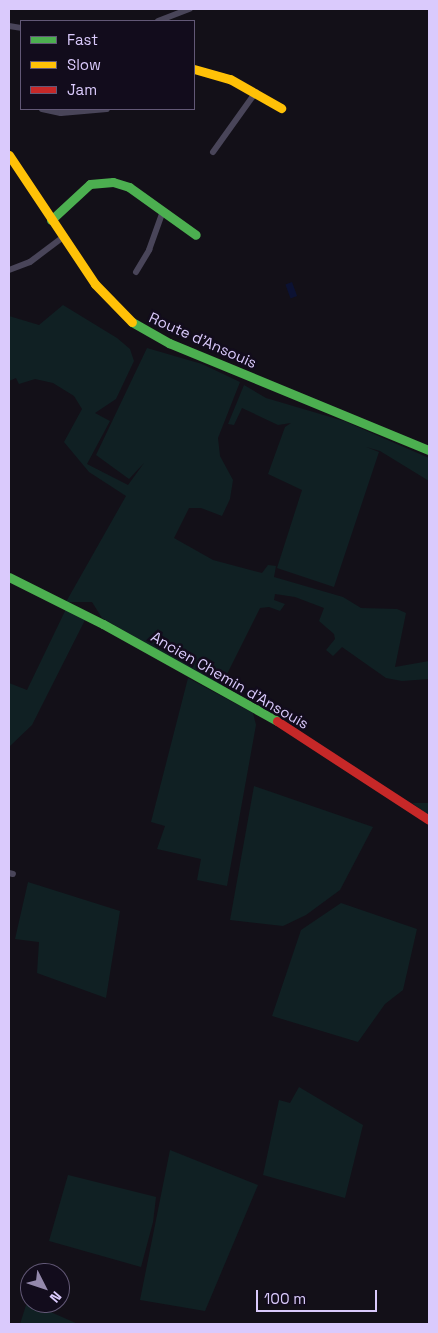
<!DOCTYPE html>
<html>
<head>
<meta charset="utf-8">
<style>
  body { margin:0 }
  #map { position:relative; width:438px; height:1333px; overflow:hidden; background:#131018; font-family:"Space Grotesk",sans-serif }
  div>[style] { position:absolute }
  .green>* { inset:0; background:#102023 }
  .water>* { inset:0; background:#0c1233; transform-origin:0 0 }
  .street>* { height:6px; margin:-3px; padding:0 3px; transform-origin:3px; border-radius:3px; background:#494559 }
  .fast>* { height:9px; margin:-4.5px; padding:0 4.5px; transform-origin:4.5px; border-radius:4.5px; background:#4caf50 }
  .slow>* { height:9px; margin:-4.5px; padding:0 4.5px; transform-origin:4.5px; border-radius:4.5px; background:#ffc107 }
  .jam>* { height:9px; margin:-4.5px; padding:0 4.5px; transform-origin:4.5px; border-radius:4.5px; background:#c62828 }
  span { translate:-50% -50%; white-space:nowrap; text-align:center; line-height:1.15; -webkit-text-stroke:5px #120c1c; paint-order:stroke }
  .street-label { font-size:15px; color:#dacafc }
  .frame { position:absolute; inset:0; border:10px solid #dacafc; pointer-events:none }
  .legend { position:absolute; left:20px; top:20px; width:175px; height:90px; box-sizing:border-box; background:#120c1c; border:1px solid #625876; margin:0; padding:6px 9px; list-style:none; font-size:15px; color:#dacafc }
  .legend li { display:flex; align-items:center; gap:10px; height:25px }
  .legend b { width:25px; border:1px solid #625876 }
  .north { position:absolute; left:20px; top:1263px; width:50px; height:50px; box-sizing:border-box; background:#120c1c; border:1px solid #625876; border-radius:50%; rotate:131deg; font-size:14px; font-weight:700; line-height:20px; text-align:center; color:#dacafc }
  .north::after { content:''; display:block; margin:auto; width:18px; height:22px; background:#9489ac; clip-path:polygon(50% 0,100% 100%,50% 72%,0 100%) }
  .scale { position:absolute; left:256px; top:1290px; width:121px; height:22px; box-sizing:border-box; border:2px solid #dacafc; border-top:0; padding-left:6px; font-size:15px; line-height:18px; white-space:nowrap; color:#dacafc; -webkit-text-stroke:4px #120c1c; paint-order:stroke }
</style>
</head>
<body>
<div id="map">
  <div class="green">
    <i style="clip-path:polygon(63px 305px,117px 338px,130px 349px,134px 361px,116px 399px,95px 413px,110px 421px,87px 464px,128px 485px,144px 463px,129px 479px,96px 455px,147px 348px,202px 364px,240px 382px,218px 438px,220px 456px,233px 480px,230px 499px,222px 516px,201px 508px,189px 508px,174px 538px,213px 560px,262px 573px,268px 565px,276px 566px,274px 577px,343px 597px,361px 608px,397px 609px,406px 613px,395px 667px,429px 661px,429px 679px,402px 681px,386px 678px,342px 647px,333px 656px,326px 650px,335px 639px,334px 634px,319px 621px,324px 608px,295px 597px,275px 594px,274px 600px,285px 604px,280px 611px,269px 607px,260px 608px,221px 686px,102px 618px,92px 602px,66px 602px,126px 496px,89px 472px,64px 442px,82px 409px,74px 396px,53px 383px,35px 379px,19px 384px,16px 378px,9px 381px,9px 316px,39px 325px)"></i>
    <i style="clip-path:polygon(244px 385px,266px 398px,344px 421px,429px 458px,429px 481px,380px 451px,366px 447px,379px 452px,334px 587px,277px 568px,302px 490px,268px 474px,285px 427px,291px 423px,278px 425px,242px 408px,234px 425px,228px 424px)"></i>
    <i style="clip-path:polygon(66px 609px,85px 620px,32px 725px,9px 747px,9px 683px,27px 690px)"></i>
    <i style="clip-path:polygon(188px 678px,253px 713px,256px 725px,227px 886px,197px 880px,201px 859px,157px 849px,165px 826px,151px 822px)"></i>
    <i style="clip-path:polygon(254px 786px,373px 827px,340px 890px,306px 915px,283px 926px,230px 920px)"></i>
    <i style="clip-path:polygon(412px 803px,429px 803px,429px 816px)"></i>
    <i style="clip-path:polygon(28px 882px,120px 911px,106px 998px,37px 973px,39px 942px,15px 939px)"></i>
    <i style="clip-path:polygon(341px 903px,417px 929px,403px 990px,385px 1004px,358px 1042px,272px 1016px,301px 930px)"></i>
    <i style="clip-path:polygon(299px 1087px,363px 1125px,345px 1198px,263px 1175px,279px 1100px,290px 1103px)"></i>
    <i style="clip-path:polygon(170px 1150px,258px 1185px,205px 1311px,140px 1300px)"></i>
    <i style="clip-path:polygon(68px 1175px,156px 1197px,153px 1222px,141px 1267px,49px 1241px)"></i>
    <i style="clip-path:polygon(28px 1299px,30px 1303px,78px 1324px,20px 1324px)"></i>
  </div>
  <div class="water">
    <i style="left:292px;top:282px;width:15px;height:7px;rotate:70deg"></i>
  </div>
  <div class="street">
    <i style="left:158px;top:21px;width:34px;rotate:-21deg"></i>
    <i style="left:9px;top:26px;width:12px;rotate:9deg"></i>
    <i style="left:42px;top:109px;width:19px;rotate:12deg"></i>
    <i style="left:61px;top:113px;width:46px;rotate:-5deg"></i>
    <i style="left:213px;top:152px;width:74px;rotate:-54.4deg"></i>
    <i style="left:9px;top:270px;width:22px;rotate:-21deg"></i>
    <i style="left:30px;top:262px;width:41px;rotate:-37.1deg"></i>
    <i style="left:136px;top:272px;width:26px;rotate:-59deg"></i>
    <i style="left:149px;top:250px;width:41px;rotate:-70.3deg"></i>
    <i style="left:9px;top:873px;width:4px;rotate:14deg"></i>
  </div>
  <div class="fast">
    <i style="left:51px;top:220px;width:53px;rotate:-42.7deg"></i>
    <i style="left:90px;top:184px;width:23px;rotate:-5deg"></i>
    <i style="left:113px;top:182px;width:17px;rotate:17deg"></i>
    <i style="left:129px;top:187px;width:82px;rotate:35.6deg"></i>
    <i style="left:132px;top:322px;width:43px;rotate:29.6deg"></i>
    <i style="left:169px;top:343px;width:281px;rotate:22.4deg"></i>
    <i style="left:9px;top:577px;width:105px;rotate:26.6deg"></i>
    <i style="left:103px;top:624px;width:199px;rotate:29.1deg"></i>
  </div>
  <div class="slow">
    <i style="left:194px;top:69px;width:37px;rotate:16deg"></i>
    <i style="left:230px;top:79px;width:59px;rotate:29.6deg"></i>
    <i style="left:9px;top:155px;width:155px;rotate:56.3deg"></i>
    <i style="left:95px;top:284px;width:53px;rotate:45.8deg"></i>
  </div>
  <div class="jam">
    <i style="left:277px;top:721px;width:181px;rotate:33.1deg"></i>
  </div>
  <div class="street-label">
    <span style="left:203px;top:340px;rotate:24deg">Route d'Ansouis</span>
    <span style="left:230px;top:680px;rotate:30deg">Ancien Chemin d'Ansouis</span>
  </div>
  <div class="frame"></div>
  <ul class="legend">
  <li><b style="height:6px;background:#4caf50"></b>Fast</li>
  <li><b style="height:6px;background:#ffc107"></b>Slow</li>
  <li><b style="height:6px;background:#c62828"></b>Jam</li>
  </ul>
  <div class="north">N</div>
  <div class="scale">100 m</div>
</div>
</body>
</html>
